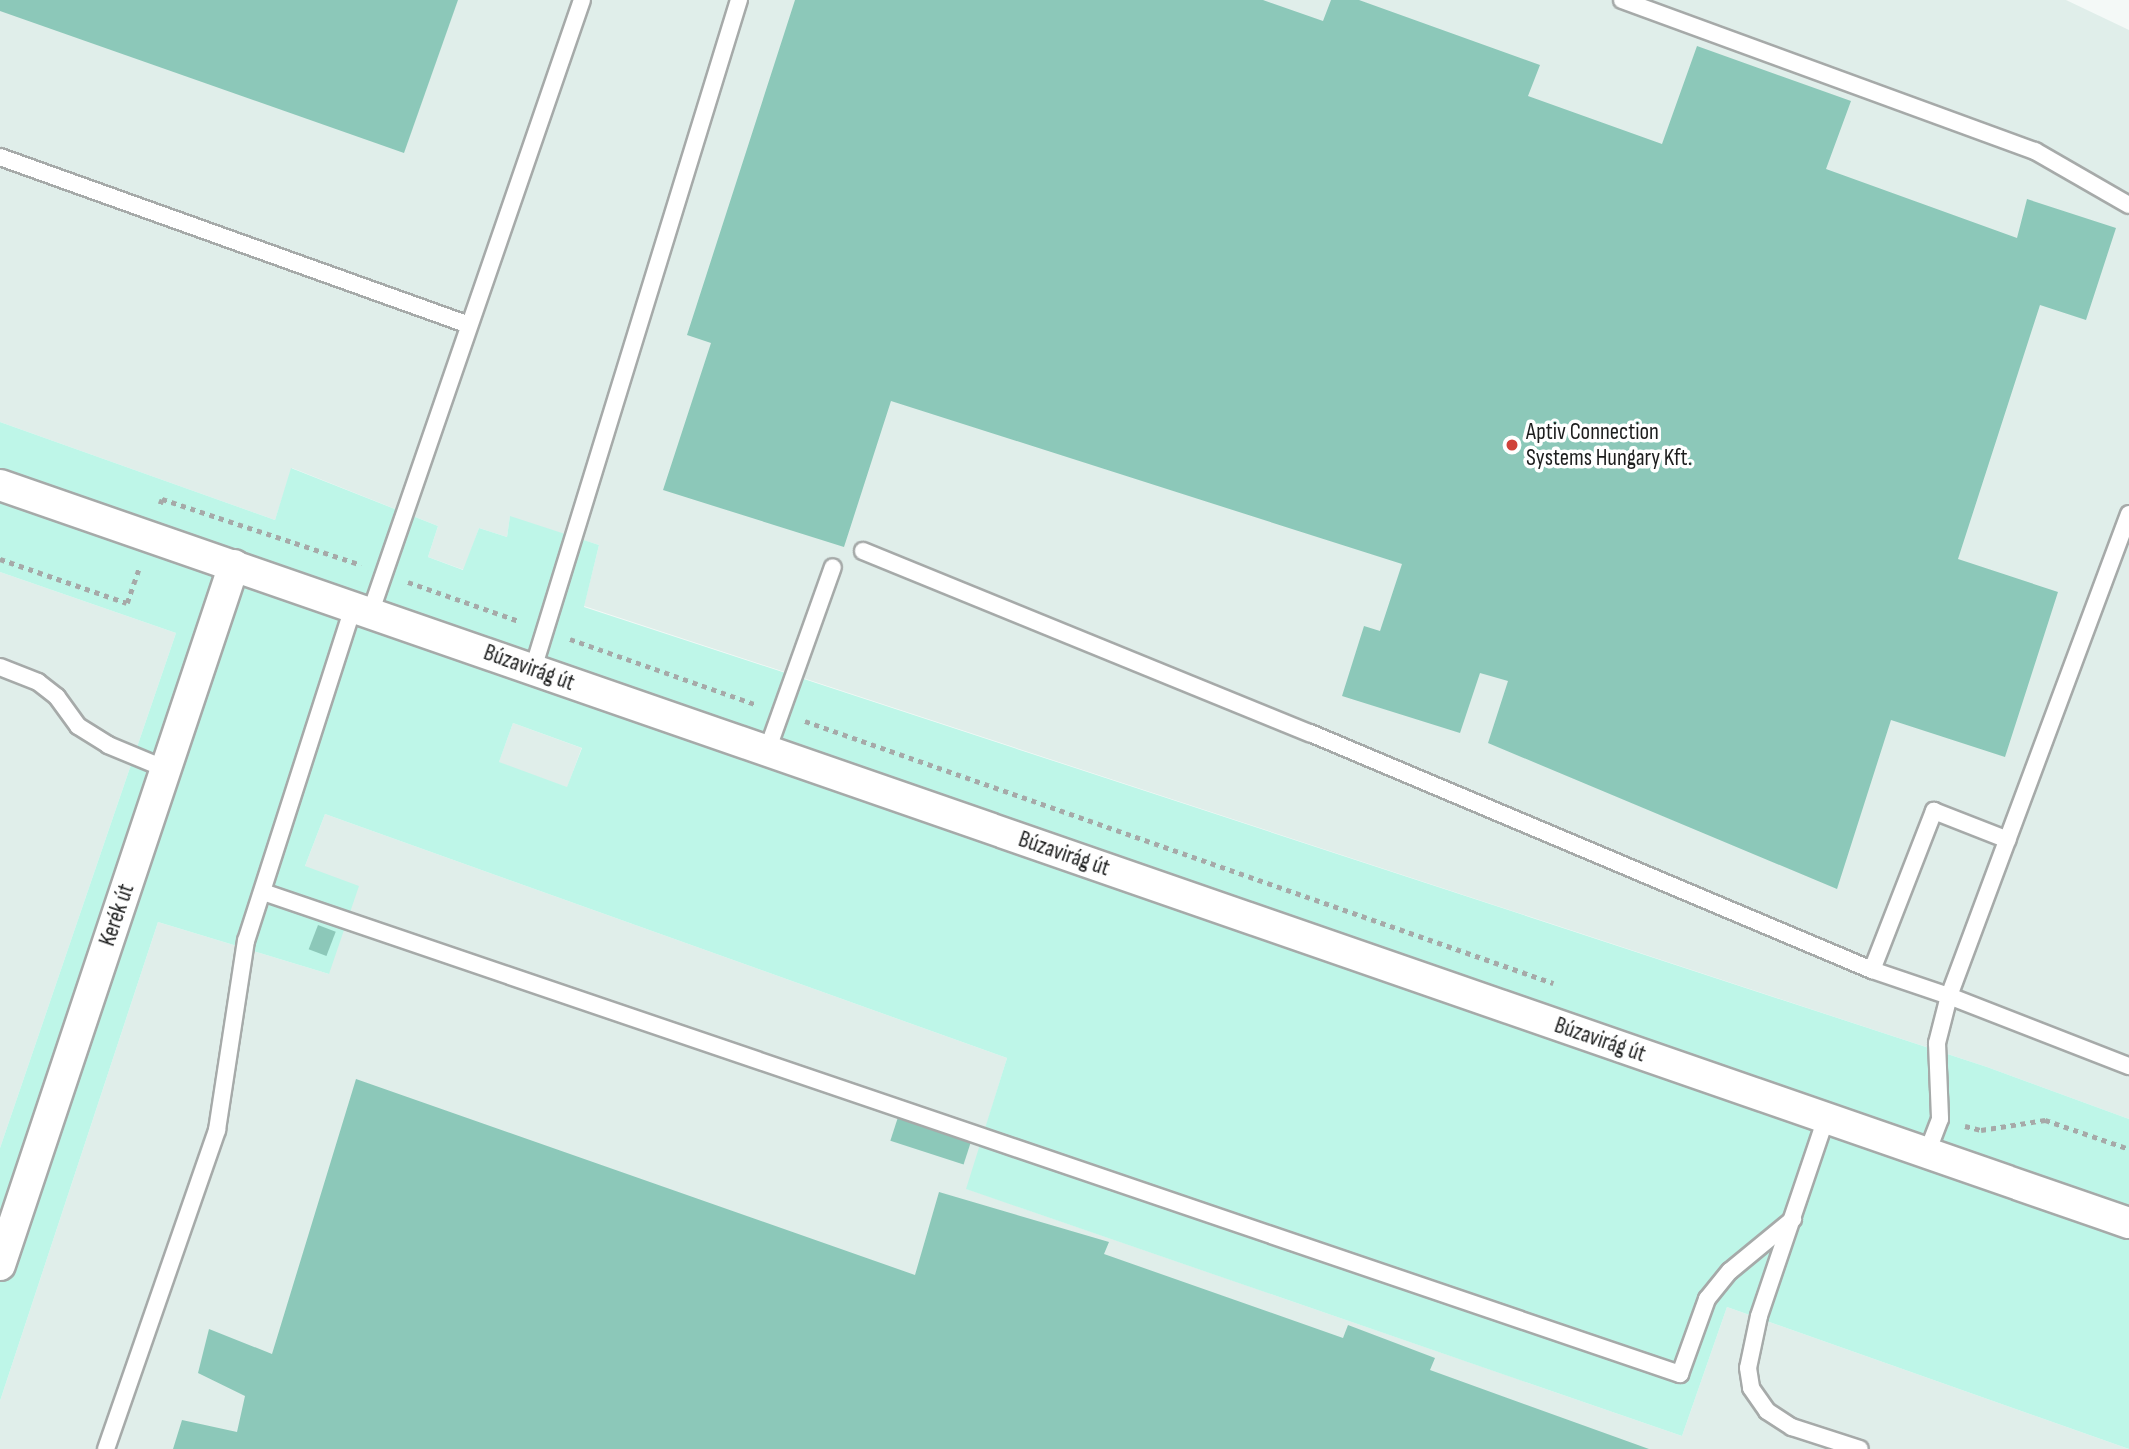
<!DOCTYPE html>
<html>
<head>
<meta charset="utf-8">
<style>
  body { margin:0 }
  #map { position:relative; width:2129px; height:1449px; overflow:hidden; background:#f4f9f7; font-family:"Sofia Sans Condensed",sans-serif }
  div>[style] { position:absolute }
  .built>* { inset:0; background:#e0eeea; transform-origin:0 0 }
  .green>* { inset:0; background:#bef6e8 }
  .building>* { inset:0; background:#8cc8b9; transform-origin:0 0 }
  .path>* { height:4.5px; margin-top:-2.25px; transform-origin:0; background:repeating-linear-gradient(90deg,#a6a9a8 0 5px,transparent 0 10px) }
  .roads { filter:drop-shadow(2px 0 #a6aaa9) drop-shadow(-2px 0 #a6aaa9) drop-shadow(0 2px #a6aaa9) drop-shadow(0 -2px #a6aaa9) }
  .lane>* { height:16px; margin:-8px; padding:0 8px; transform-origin:8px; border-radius:8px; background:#fff }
  .street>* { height:30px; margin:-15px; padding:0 15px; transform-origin:15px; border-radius:15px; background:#fff }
  .dots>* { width:19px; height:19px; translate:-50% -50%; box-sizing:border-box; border:4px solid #fff; border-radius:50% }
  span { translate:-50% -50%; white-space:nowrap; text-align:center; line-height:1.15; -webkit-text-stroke:7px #fff; paint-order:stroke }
  .poi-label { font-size:23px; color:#1c1d1d }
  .left { translate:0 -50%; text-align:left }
  .street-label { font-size:23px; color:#1c1d1d }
</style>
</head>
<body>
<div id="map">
  <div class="built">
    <i style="clip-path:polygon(0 0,2066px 0,2129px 30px,2129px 1119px,1987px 1067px,584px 606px,599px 545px,510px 517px,507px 537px,479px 528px,464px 570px,428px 557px,438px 526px,292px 468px,275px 520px,0 422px)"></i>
    <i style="clip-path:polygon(0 572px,176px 633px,0 1148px)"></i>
    <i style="left:513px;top:723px;width:73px;height:42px;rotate:20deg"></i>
    <i style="clip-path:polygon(325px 814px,1007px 1058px,967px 1189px,1682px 1436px,1727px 1307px,2129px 1449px,0 1449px,0 1401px,158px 922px,329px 974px,305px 866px)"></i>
  </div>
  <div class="green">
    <i style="clip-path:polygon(evenodd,0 422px,275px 520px,291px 468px,438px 526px,428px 557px,463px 570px,479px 528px,507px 537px,510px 516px,599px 545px,584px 607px,1987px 1067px,2129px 1119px,2129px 1449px,1727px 1307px,1682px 1436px,966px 1189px,1007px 1058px,325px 814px,305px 866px,359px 886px,329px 974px,158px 922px,0 1401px,0 1148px,176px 633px,0 572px,0 422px,513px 723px,582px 748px,567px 787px,499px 762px,513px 723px)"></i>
  </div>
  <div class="building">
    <i style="clip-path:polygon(0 0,458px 0,404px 153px,0 11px)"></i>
    <i style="clip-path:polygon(795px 0,1263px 0,1323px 21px,1331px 0,1359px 0,1540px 65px,1528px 96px,1662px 144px,1697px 46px,1851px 101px,1826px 169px,2017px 238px,2027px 199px,2116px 228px,2086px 320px,2040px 305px,1958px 559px,2058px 592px,2005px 757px,1891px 720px,1837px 889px,1488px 743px,1508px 681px,1480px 673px,1460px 733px,1342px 696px,1364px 626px,1380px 631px,1402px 564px,891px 401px,844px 547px,663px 490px,711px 343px,687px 335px)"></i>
    <i style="left:318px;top:925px;width:19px;height:26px;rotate:21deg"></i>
    <i style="clip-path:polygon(356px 1079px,915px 1275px,939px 1192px,1109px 1242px,1104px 1254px,1343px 1338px,1348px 1325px,1435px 1358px,1430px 1370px,1649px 1449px,173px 1449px,182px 1420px,237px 1432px,245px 1396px,198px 1373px,209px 1329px,272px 1354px)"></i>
    <i style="left:899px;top:1114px;width:77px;height:28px;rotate:18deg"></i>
  </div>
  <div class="path">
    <i style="left:160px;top:504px;width:5px;rotate:-68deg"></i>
    <i style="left:162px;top:499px;width:210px;rotate:18.3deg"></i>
    <i style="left:0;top:559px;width:134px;rotate:19.1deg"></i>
    <i style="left:127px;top:603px;width:36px;rotate:-71deg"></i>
    <i style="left:408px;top:582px;width:118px;rotate:19.4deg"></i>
    <i style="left:570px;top:639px;width:198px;rotate:19.4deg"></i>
    <i style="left:805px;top:721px;width:793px;rotate:19.3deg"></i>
    <i style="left:1965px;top:1126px;width:16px;rotate:14deg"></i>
    <i style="left:1981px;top:1130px;width:65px;rotate:-8.9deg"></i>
    <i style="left:2045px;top:1120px;width:89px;rotate:19deg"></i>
  </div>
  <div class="roads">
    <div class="lane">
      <i style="left:1622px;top:0;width:440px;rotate:20.1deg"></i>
      <i style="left:2035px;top:151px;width:108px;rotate:29.9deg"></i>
      <i style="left:0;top:157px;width:498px;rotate:19.7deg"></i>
      <i style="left:2129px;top:514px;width:515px;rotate:110.48deg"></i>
      <i style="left:1949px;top:996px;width:193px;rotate:21.3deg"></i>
      <i style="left:863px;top:551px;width:483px;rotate:22.2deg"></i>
      <i style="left:1310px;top:733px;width:610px;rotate:22.87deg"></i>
      <i style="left:1872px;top:970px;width:81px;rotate:18.7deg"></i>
      <i style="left:1949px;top:996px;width:49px;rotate:104.3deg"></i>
      <i style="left:1937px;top:1043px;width:76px;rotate:87.7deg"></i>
      <i style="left:1940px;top:1119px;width:40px;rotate:111deg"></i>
      <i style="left:371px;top:611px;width:646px;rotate:-70.95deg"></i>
      <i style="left:0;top:667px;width:41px;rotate:21.5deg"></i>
      <i style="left:38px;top:682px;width:24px;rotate:38deg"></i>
      <i style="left:57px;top:697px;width:36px;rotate:54deg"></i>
      <i style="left:78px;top:726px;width:36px;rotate:32deg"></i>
      <i style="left:108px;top:745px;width:63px;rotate:22.5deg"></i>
      <i style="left:533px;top:669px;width:700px;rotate:-72.89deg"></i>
      <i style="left:767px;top:751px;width:195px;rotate:-70.3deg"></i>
      <i style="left:263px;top:892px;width:1497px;rotate:18.79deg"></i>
      <i style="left:1680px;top:1374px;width:80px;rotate:-70.2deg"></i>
      <i style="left:1707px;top:1299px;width:36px;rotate:-51deg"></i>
      <i style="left:1730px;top:1271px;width:82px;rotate:-39.5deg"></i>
      <i style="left:1872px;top:970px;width:171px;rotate:-68.7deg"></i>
      <i style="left:1934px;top:811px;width:79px;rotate:21.4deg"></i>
      <i style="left:1826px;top:1118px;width:209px;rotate:108.7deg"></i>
      <i style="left:1759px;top:1316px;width:53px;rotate:101.9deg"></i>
      <i style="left:1748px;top:1368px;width:20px;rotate:81deg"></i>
      <i style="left:1751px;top:1388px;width:28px;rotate:55deg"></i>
      <i style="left:1767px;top:1411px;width:30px;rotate:33deg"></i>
      <i style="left:1792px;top:1427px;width:71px;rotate:17.9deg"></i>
      <i style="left:106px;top:1449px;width:338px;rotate:-70.8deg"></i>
      <i style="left:217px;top:1130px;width:191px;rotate:-81.3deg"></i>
      <i style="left:246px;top:941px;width:353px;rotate:-72.2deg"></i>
    </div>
    <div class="street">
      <i style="left:0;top:485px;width:2253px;rotate:19.12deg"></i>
      <i style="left:0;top:1265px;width:738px;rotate:-71.52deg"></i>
    </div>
  </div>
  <div class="dots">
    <i style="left:1512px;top:445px;background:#d0423a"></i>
  </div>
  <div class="poi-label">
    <span class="left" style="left:1526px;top:445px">Aptiv Connection<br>Systems Hungary Kft.</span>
  </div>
  <div class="street-label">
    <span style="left:529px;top:668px;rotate:20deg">Búzavirág út</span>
    <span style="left:1064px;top:854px;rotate:19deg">Búzavirág út</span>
    <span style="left:117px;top:915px;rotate:-71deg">Kerék út</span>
    <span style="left:1600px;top:1040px;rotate:19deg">Búzavirág út</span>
  </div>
</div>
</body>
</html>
